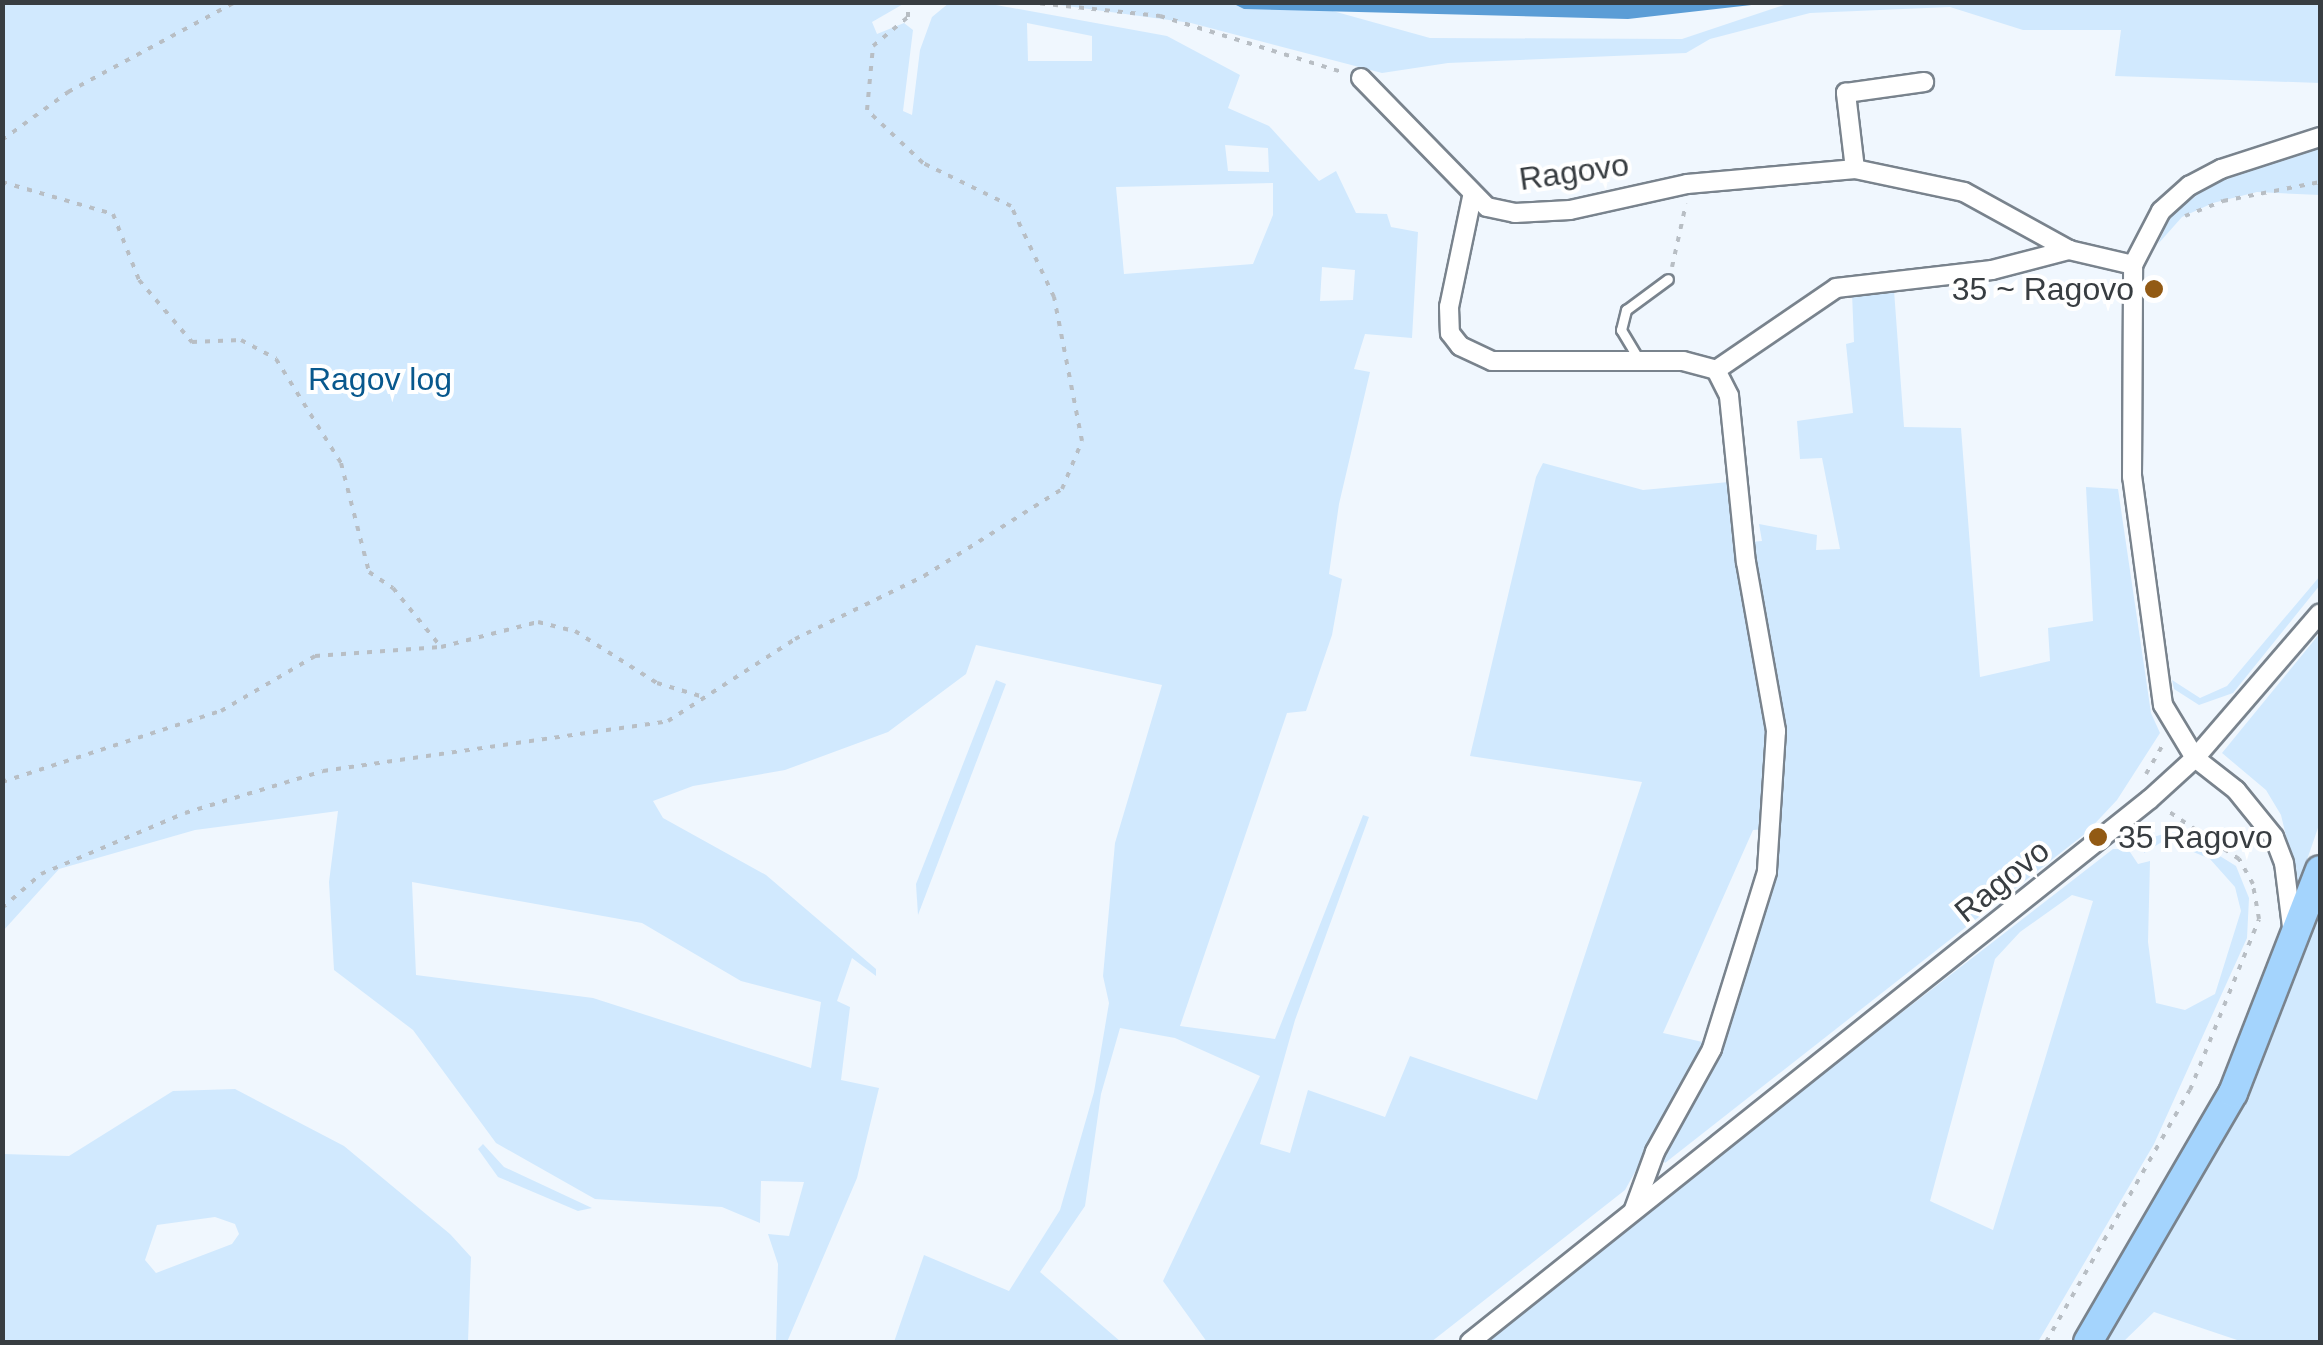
<!DOCTYPE html>
<html>
<head>
<meta charset="utf-8">
<style>
  body { margin:0 }
  #map { position:relative; width:2323px; height:1345px; overflow:hidden; background:#f0f7fe; font-family:Helvetica,sans-serif }
  div>[style] { position:absolute }
  .green>* { inset:0; background:#d1e9fe }
  .water>* { inset:0; background:#5b9dd6 }
  .path>* { height:4px; margin-top:-2px; transform-origin:0; background:repeating-linear-gradient(90deg,#b8bec4 0 5px,transparent 0 13px) }
  .roads { filter:drop-shadow(2px 0 #79838d) drop-shadow(-2px 0 #79838d) drop-shadow(0 2px #79838d) drop-shadow(0 -2px #79838d) }
  .lane>* { height:9px; margin:-4.5px; padding:0 4.5px; transform-origin:4.5px; border-radius:4.5px; background:#fff }
  .street>* { height:18px; margin:-9px; padding:0 9px; transform-origin:9px; border-radius:9px; background:#fff }
  .primary>* { height:28px; margin:-14px; padding:0 14px; transform-origin:14px; border-radius:14px; background:#a4d4fd }
  .dots>* { width:28px; height:28px; translate:-50% -50%; box-sizing:border-box; border:5px solid #fff; border-radius:50% }
  span { translate:-50% -50%; white-space:nowrap; text-align:center; line-height:1.15; -webkit-text-stroke:8px #fff; paint-order:stroke }
  .street-label { font-size:32px; color:#383d41 }
  .poi-label { font-size:32px; color:#383d41 }
  .right { translate:-100% -50%; text-align:right }
  .left { translate:0 -50%; text-align:left }
  .park-label { font-size:32px; color:#08588d }
  .frame { position:absolute; inset:0; border:5px solid #383d41; pointer-events:none }
</style>
</head>
<body>
<div id="map">
  <div class="green">
    <i style="clip-path:polygon(evenodd,3px 3px,905px 3px,872px 22px,877px 34px,904px 23px,913px 30px,903px 111px,912px 115px,920px 50px,932px 17px,949px 3px,985px 3px,1167px 36px,1240px 75px,1228px 108px,1269px 126px,1319px 181px,1336px 171px,1356px 213px,1387px 214px,1391px 227px,1418px 232px,1412px 338px,1365px 334px,1354px 369px,1370px 372px,1339px 504px,1329px 574px,1342px 579px,1332px 635px,1306px 711px,1287px 713px,1180px 1026px,1275px 1039px,1363px 815px,1369px 817px,1295px 1020px,1260px 1144px,1290px 1153px,1308px 1090px,1385px 1117px,1410px 1056px,1537px 1100px,1642px 782px,1470px 756px,1536px 477px,1543px 463px,1643px 490px,1729px 482px,1770px 728px,1766px 829px,1753px 830px,1663px 1033px,1707px 1043px,1625px 1190px,1431px 1342px,1207px 1342px,1163px 1281px,1260px 1076px,1175px 1038px,1120px 1028px,1101px 1094px,1085px 1206px,1040px 1272px,1121px 1342px,894px 1342px,924px 1255px,1009px 1291px,1060px 1210px,1094px 1092px,1109px 1003px,1103px 976px,1115px 843px,1162px 685px,976px 645px,966px 674px,888px 732px,785px 770px,693px 786px,653px 801px,663px 818px,766px 875px,876px 969px,876px 976px,852px 958px,837px 1001px,850px 1007px,841px 1080px,879px 1088px,857px 1178px,787px 1342px,776px 1342px,778px 1264px,768px 1234px,789px 1236px,804px 1182px,761px 1181px,760px 1223px,722px 1207px,595px 1199px,496px 1143px,413px 1030px,334px 970px,329px 882px,338px 811px,195px 830px,59px 869px,3px 931px,3px 3px,1027px 23px,1092px 36px,1092px 61px,1028px 61px,1027px 23px,3px 3px,1225px 145px,1268px 148px,1269px 172px,1228px 171px,1225px 145px,3px 3px,1273px 183px,1273px 215px,1253px 264px,1124px 274px,1116px 187px,1273px 183px,3px 3px,1322px 267px,1355px 270px,1353px 300px,1320px 301px,1322px 267px,3px 3px,412px 882px,642px 923px,741px 981px,821px 1002px,811px 1068px,593px 998px,416px 975px,412px 882px)"></i>
    <i style="clip-path:polygon(1045px 3px,1304px 3px,1430px 38px,1682px 39px,1790px 3px,2320px 3px,2320px 83px,2115px 76px,2121px 30px,2023px 30px,1950px 7px,1810px 13px,1710px 39px,1686px 53px,1448px 63px,1382px 73px,1191px 23px)"></i>
    <i style="clip-path:polygon(2320px 145px,2320px 195px,2257px 192px,2213px 203px,2182px 217px,2158px 244px,2171px 215px,2210px 185px)"></i>
    <i style="clip-path:polygon(1894px 290px,1904px 427px,1961px 428px,1980px 677px,2050px 661px,2048px 628px,2093px 621px,2086px 487px,2118px 489px,2151px 713px,2160px 733px,2117px 800px,2086px 833px,1665px 1163px,1661px 1157px,1713px 1062px,1779px 812px,1750px 542px,1762px 541px,1759px 524px,1817px 535px,1816px 550px,1840px 549px,1822px 458px,1800px 459px,1797px 421px,1853px 413px,1846px 344px,1854px 342px,1852px 293px)"></i>
    <i style="clip-path:polygon(2320px 576px,2320px 585px,2233px 693px,2199px 705px,2174px 689px,2172px 680px,2200px 698px,2227px 686px)"></i>
    <i style="clip-path:polygon(2320px 633px,2320px 822px,2298px 886px,2281px 815px,2266px 790px,2222px 753px)"></i>
    <i style="clip-path:polygon(996px 680px,1006px 684px,918px 915px,916px 884px)"></i>
    <i style="clip-path:polygon(evenodd,2178px 830px,2236px 866px,2249px 898px,2247px 938px,2154px 1144px,2038px 1342px,1476px 1342px,2113px 849px,2128px 849px,2138px 864px,2150px 861px,2148px 942px,2156px 1003px,2185px 1010px,2215px 994px,2241px 911px,2235px 887px,2210px 859px,2165px 840px,2144px 853px,2146px 839px,2178px 830px,2072px 895px,2093px 901px,1993px 1230px,1930px 1201px,1995px 959px,2020px 932px,2072px 895px)"></i>
    <i style="clip-path:polygon(2320px 914px,2320px 1342px,2243px 1342px,2154px 1312px,2123px 1342px,2104px 1342px,2211px 1163px)"></i>
    <i style="clip-path:polygon(evenodd,235px 1089px,344px 1146px,450px 1234px,471px 1257px,468px 1342px,3px 1342px,3px 1154px,69px 1156px,173px 1091px,235px 1089px,215px 1217px,235px 1224px,239px 1234px,232px 1244px,156px 1273px,145px 1260px,157px 1225px,215px 1217px)"></i>
    <i style="clip-path:polygon(483px 1144px,504px 1167px,592px 1208px,578px 1211px,498px 1177px,478px 1149px)"></i>
  </div>
  <div class="water">
    <i style="clip-path:polygon(1232px 3px,1769px 3px,1628px 19px,1244px 9px)"></i>
  </div>
  <div class="path">
    <i style="left:1027px;top:2px;width:134px;rotate:6deg"></i>
    <i style="left:1160px;top:16px;width:190px;rotate:17.1deg"></i>
    <i style="left:2px;top:140px;width:82px;rotate:-36deg"></i>
    <i style="left:68px;top:92px;width:190px;rotate:-28.3deg"></i>
    <i style="left:2px;top:182px;width:116px;rotate:16.1deg"></i>
    <i style="left:113px;top:214px;width:71px;rotate:68.5deg"></i>
    <i style="left:139px;top:280px;width:82px;rotate:49.5deg"></i>
    <i style="left:192px;top:342px;width:49px;rotate:-2.3deg"></i>
    <i style="left:241px;top:340px;width:40px;rotate:28deg"></i>
    <i style="left:276px;top:359px;width:123px;rotate:58deg"></i>
    <i style="left:341px;top:463px;width:113px;rotate:75.6deg"></i>
    <i style="left:369px;top:572px;width:29px;rotate:34deg"></i>
    <i style="left:393px;top:588px;width:76px;rotate:50.9deg"></i>
    <i style="left:2185px;top:216px;width:41px;rotate:-21.5deg"></i>
    <i style="left:2223px;top:201px;width:99px;rotate:-11.1deg"></i>
    <i style="left:1672px;top:267px;width:65px;rotate:-77.5deg"></i>
    <i style="left:2146px;top:774px;width:36px;rotate:-60deg"></i>
    <i style="left:2px;top:782px;width:230px;rotate:-18deg"></i>
    <i style="left:221px;top:711px;width:109px;rotate:-30.3deg"></i>
    <i style="left:315px;top:656px;width:126px;rotate:-4.1deg"></i>
    <i style="left:441px;top:647px;width:100px;rotate:-14.5deg"></i>
    <i style="left:538px;top:622px;width:38px;rotate:14deg"></i>
    <i style="left:575px;top:631px;width:97px;rotate:32.4deg"></i>
    <i style="left:657px;top:683px;width:45px;rotate:16.8deg"></i>
    <i style="left:2px;top:908px;width:52px;rotate:-41.1deg"></i>
    <i style="left:41px;top:874px;width:156px;rotate:-23deg"></i>
    <i style="left:185px;top:813px;width:144px;rotate:-16.9deg"></i>
    <i style="left:323px;top:771px;width:349px;rotate:-8.2deg"></i>
    <i style="left:668px;top:721px;width:151px;rotate:-32.8deg"></i>
    <i style="left:795px;top:639px;width:144px;rotate:-26deg"></i>
    <i style="left:924px;top:576px;width:163px;rotate:-32.2deg"></i>
    <i style="left:1062px;top:489px;width:52px;rotate:-67.4deg"></i>
    <i style="left:1082px;top:441px;width:147px;rotate:-101deg"></i>
    <i style="left:1054px;top:297px;width:101px;rotate:-115.3deg"></i>
    <i style="left:1011px;top:206px;width:98px;rotate:-154deg"></i>
    <i style="left:923px;top:163px;width:77px;rotate:-136.6deg"></i>
    <i style="left:867px;top:110px;width:64px;rotate:-84.6deg"></i>
    <i style="left:873px;top:46px;width:45px;rotate:-39.6deg"></i>
    <i style="left:908px;top:17px;width:15px;rotate:-90deg"></i>
    <i style="left:2046px;top:1342px;width:290px;rotate:-60.3deg"></i>
    <i style="left:2190px;top:1090px;width:184px;rotate:-68deg"></i>
    <i style="left:2259px;top:919px;width:36px;rotate:-100deg"></i>
    <i style="left:2253px;top:884px;width:29px;rotate:-119deg"></i>
    <i style="left:2239px;top:859px;width:86px;rotate:-145.9deg"></i>
  </div>
  <div class="roads">
    <div class="lane">
      <i style="left:1638px;top:358px;width:33px;rotate:-121deg"></i>
      <i style="left:1621px;top:330px;width:21px;rotate:-76deg"></i>
      <i style="left:1626px;top:310px;width:52px;rotate:-36.4deg"></i>
    </div>
    <div class="street">
      <i style="left:1361px;top:78px;width:180px;rotate:45.7deg"></i>
      <i style="left:1487px;top:207px;width:29px;rotate:12deg"></i>
      <i style="left:1515px;top:213px;width:55px;rotate:-3.1deg"></i>
      <i style="left:1570px;top:210px;width:120px;rotate:-12.5deg"></i>
      <i style="left:1687px;top:184px;width:169px;rotate:-5.1deg"></i>
      <i style="left:1855px;top:169px;width:111px;rotate:11.9deg"></i>
      <i style="left:1964px;top:192px;width:120px;rotate:28.9deg"></i>
      <i style="left:2069px;top:250px;width:66px;rotate:13.2deg"></i>
      <i style="left:1855px;top:169px;width:77px;rotate:-96.8deg"></i>
      <i style="left:1846px;top:93px;width:79px;rotate:-8deg"></i>
      <i style="left:1472px;top:197px;width:112px;rotate:101.8deg"></i>
      <i style="left:1449px;top:307px;width:26px;rotate:88deg"></i>
      <i style="left:1450px;top:333px;width:16px;rotate:52deg"></i>
      <i style="left:1460px;top:346px;width:35px;rotate:25deg"></i>
      <i style="left:1492px;top:361px;width:191px"></i>
      <i style="left:1683px;top:361px;width:34px;rotate:15deg"></i>
      <i style="left:1716px;top:370px;width:29px;rotate:63deg"></i>
      <i style="left:1729px;top:396px;width:167px;rotate:84.2deg"></i>
      <i style="left:1746px;top:562px;width:172px;rotate:79.9deg"></i>
      <i style="left:1776px;top:731px;width:141px;rotate:93.7deg"></i>
      <i style="left:1767px;top:872px;width:185px;rotate:107.3deg"></i>
      <i style="left:1712px;top:1049px;width:118px;rotate:119deg"></i>
      <i style="left:1655px;top:1152px;width:61px;rotate:110.2deg"></i>
      <i style="left:1716px;top:370px;width:145px;rotate:-34.3deg"></i>
      <i style="left:1836px;top:288px;width:157px;rotate:-6.6deg"></i>
      <i style="left:1992px;top:270px;width:80px;rotate:-14.6deg"></i>
      <i style="left:2292px;top:927px;width:64px;rotate:-97.1deg"></i>
      <i style="left:2284px;top:863px;width:28px;rotate:-111deg"></i>
      <i style="left:2274px;top:837px;width:60px;rotate:-129deg"></i>
      <i style="left:2236px;top:790px;width:52px;rotate:-142deg"></i>
      <i style="left:2195px;top:758px;width:62px;rotate:-121.1deg"></i>
      <i style="left:2163px;top:705px;width:230px;rotate:-97.7deg"></i>
      <i style="left:2132px;top:477px;width:212px;rotate:-89.7deg"></i>
      <i style="left:2133px;top:265px;width:61px;rotate:-62.6deg"></i>
      <i style="left:2161px;top:211px;width:38px;rotate:-42deg"></i>
      <i style="left:2189px;top:186px;width:36px;rotate:-28deg"></i>
      <i style="left:2221px;top:169px;width:104px;rotate:-17.9deg"></i>
      <i style="left:1470px;top:1342px;width:870px;rotate:-38.61deg"></i>
      <i style="left:2150px;top:799px;width:61px;rotate:-42.3deg"></i>
      <i style="left:2195px;top:758px;width:191px;rotate:-49.2deg"></i>
    </div>
    <div class="primary">
      <i style="left:2088px;top:1342px;width:288px;rotate:-59.8deg"></i>
      <i style="left:2233px;top:1093px;width:239px;rotate:-68.7deg"></i>
    </div>
  </div>
  <div class="dots">
    <i style="left:2154px;top:289px;background:#925a14"></i>
    <i style="left:2098px;top:837px;background:#925a14"></i>
  </div>
  <div class="street-label">
    <span style="left:1574px;top:172px;rotate:-8deg">Ragovo</span>
    <span style="left:2002px;top:881px;rotate:-39deg">Ragovo</span>
  </div>
  <div class="poi-label">
    <span class="right" style="left:2134px;top:289px">35 ~ Ragovo</span>
    <span class="left" style="left:2118px;top:837px">35 Ragovo</span>
  </div>
  <div class="park-label">
    <span style="left:380px;top:379px">Ragov log</span>
  </div>
  <div class="frame"></div>
</div>
</body>
</html>
